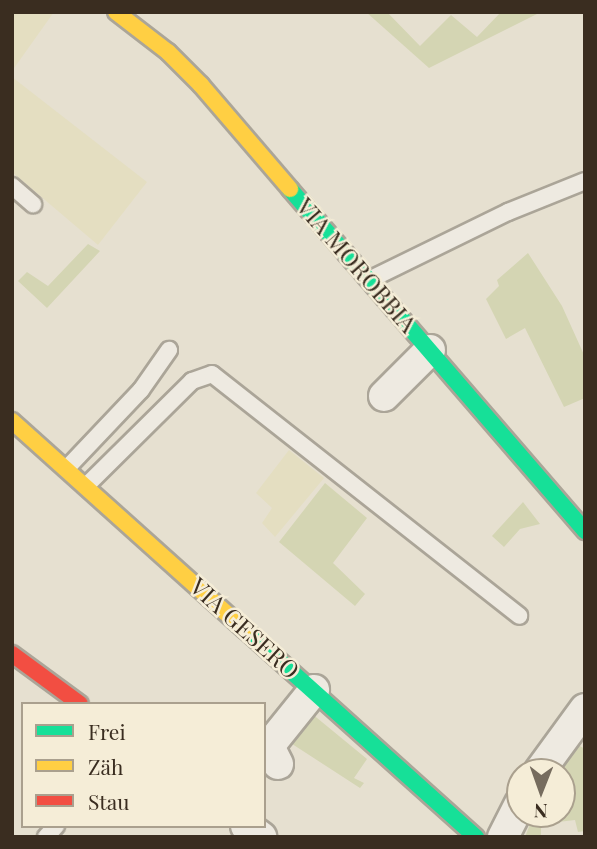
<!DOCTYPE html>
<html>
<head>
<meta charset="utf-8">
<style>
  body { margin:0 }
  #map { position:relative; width:597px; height:849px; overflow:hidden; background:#e6e0d0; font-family:"Playfair Display",serif }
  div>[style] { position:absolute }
  .farmland>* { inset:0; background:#e4dec1 }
  .green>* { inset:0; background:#d4d5b3 }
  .roads { filter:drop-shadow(2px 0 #aba598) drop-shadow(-2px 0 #aba598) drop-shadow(0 2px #aba598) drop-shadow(0 -2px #aba598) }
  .lane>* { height:16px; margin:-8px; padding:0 8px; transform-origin:8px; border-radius:8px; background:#eeeae1 }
  .street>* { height:30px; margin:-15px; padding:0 15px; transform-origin:15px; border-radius:15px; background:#eeeae1 }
  .fast>* { height:16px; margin:-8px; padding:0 8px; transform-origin:8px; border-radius:8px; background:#16e098 }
  .slow>* { height:16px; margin:-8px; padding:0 8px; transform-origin:8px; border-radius:8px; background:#ffcf43 }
  .jam>* { height:16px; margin:-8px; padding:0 8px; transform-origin:8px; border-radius:8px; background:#f24e42 }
  span { translate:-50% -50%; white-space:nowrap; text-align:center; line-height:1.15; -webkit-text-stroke:5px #f5edd7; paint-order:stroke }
  .street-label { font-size:24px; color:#3a2d20 }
  .frame { position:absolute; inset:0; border:14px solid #3a2d20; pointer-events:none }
  .legend { position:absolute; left:21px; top:702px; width:245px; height:126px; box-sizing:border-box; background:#f5edd7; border:2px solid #aaa08e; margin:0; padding:9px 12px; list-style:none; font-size:21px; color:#3a2d20 }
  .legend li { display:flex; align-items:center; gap:14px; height:35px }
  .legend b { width:35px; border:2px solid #aaa08e }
  .north { position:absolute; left:506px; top:758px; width:70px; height:70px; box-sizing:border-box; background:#f5edd7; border:2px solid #aaa08e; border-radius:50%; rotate:181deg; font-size:19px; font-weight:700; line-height:28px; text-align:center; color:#3a2d20 }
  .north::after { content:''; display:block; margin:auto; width:24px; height:32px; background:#766c5e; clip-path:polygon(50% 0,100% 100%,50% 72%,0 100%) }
</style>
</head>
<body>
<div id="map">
  <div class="farmland">
    <i style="clip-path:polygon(12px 12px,54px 12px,12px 71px)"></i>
    <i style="clip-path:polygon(12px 77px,147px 182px,98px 245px,12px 172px)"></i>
    <i style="clip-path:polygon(289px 450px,324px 478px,275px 537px,262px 523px,272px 508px,256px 493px)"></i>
  </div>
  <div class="green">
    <i style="clip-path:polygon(366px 12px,387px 12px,420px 46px,451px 15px,477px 37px,501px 12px,541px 12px,429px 68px)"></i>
    <i style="clip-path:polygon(88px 244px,100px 251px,47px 308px,18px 281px,27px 272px,48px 286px)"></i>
    <i style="clip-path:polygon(528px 253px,562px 306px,585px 357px,585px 398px,564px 407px,525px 328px,506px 339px,486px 299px,499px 286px,497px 280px)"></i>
    <i style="clip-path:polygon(325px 483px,367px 518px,333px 563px,365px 594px,355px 606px,279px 542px)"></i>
    <i style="clip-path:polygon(523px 502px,540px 524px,520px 529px,504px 547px,492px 536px)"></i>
    <i style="clip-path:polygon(311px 713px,367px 759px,354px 778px,364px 783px,360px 788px,286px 740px)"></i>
    <i style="clip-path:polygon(573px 742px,585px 749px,585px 831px,578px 832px,575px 820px,541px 824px,541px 837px,525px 837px,534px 814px,562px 814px,562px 772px,556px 772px)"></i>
  </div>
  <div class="roads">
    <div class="lane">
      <i style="left:12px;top:186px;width:28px;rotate:41deg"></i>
      <i style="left:369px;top:280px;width:155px;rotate:-26.1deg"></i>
      <i style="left:508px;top:212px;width:83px;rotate:-21.9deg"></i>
      <i style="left:68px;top:467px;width:106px;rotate:-46.5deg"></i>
      <i style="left:141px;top:390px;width:49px;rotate:-55deg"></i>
      <i style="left:87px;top:485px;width:148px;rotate:-44.7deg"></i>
      <i style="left:192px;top:381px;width:21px;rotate:-19deg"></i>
      <i style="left:212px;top:374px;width:391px;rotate:38.2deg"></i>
      <i style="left:46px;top:837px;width:15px;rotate:-48deg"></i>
    </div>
    <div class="street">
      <i style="left:384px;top:396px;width:65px;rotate:-45deg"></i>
      <i style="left:278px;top:764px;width:20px;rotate:-117deg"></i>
      <i style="left:269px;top:746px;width:72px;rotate:-51.2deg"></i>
      <i style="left:539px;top:772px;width:78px;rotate:-53.9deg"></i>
      <i style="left:246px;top:826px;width:19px;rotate:36deg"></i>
      <i style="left:503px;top:837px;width:38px;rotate:-63deg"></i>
    </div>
    <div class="fast">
      <i style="left:290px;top:189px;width:452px;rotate:49.2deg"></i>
      <i style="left:244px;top:629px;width:312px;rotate:41.9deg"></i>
    </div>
    <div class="slow">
      <i style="left:116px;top:12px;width:66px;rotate:37.6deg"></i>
      <i style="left:168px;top:52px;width:47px;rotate:45deg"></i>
      <i style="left:201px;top:85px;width:137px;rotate:49.4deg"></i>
      <i style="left:12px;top:421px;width:312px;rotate:41.9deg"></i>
    </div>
    <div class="jam">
      <i style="left:12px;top:654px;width:84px;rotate:36.3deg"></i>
    </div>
  </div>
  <div class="street-label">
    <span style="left:357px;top:265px;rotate:49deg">VIA MOROBBIA</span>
    <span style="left:245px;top:628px;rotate:42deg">VIA GESERO</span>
  </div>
  <div class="frame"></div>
  <ul class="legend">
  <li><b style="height:9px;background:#16e098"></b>Frei</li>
  <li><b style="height:9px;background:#ffcf43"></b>Zäh</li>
  <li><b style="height:9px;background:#f24e42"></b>Stau</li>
  </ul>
  <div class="north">N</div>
</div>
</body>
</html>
